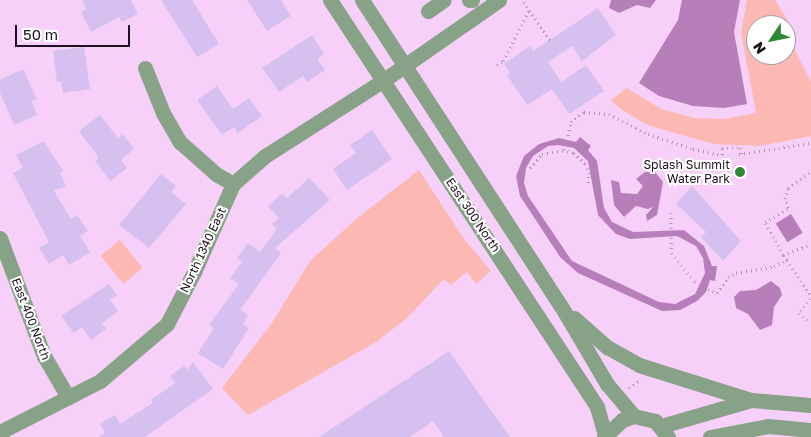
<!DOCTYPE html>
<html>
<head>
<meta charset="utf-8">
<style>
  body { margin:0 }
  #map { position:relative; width:811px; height:437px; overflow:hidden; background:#f7d0f9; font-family:"Golos Text",sans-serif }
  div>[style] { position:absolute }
  .green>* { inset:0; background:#fcb9b3; transform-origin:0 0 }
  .water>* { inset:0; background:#b67fb9; transform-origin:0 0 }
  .building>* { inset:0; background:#d5c0ef }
  .path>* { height:2.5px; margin-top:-1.25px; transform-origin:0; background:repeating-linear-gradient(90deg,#b092b2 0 1px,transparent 0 5px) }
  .minor>* { height:15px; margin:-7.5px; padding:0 7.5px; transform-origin:7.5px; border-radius:7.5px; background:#88a288 }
  .dots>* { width:14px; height:14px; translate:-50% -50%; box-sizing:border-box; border:2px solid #fff; border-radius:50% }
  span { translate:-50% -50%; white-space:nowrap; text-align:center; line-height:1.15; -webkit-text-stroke:4px #fff; paint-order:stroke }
  .poi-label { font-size:12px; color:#1e111f }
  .right { translate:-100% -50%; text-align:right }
  .street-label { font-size:12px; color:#1e111f }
  .north { position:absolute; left:746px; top:15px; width:50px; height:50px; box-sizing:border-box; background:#fff; border:1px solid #a5a0a5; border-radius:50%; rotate:236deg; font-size:14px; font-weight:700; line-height:20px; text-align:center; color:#1e111f }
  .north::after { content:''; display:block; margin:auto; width:18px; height:22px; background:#2e8736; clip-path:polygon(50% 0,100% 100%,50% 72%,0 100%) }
  .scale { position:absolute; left:15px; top:25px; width:115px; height:22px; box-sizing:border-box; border:2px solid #1e111f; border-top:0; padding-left:6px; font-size:15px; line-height:18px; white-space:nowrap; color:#1e111f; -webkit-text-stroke:4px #fff; paint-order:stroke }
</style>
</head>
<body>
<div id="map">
  <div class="green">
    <i style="clip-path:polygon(evenodd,747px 0,775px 0,797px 36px,789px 38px,811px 82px,811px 136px,759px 146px,713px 144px,647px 125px,619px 108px,611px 100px,627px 88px,661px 109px,695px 118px,725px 119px,756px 113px,741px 32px,747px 0,756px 25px,786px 25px,786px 55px,756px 55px,756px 25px)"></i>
    <i style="clip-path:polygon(419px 170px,464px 239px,491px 271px,476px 284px,467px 272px,451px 285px,444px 279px,407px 318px,376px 342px,248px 415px,222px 388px,272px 323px,310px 261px,355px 220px)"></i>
    <i style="left:120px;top:240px;width:36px;height:25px;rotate:51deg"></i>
  </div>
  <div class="water">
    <i style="clip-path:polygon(611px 0,656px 0,650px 8px,637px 5px,619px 13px,609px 8px)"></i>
    <i style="clip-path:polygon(682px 0,740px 0,734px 32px,747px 104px,724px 108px,693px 106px,659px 96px,639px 83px,678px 20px)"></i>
    <i style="clip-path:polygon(evenodd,580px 137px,591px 146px,588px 150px,597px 161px,604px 208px,612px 222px,633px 232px,684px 230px,704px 246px,712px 266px,717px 266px,715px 281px,710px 280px,706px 292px,697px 301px,680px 310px,662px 311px,578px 273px,560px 257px,520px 196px,516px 176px,524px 156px,539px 144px,559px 138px,576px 142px,580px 137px,558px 145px,574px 148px,588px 161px,598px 215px,616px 234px,630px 239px,677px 236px,696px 246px,703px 258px,705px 273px,695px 294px,675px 304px,659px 302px,572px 261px,528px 196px,524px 183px,526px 168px,533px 156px,548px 146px,558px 145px)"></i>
    <i style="clip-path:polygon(645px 172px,655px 172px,663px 182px,657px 215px,647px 221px,646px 215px,653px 207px,648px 209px,636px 206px,624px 217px,614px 205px,611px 180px,619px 182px,621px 193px,637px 194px,643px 186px,636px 179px)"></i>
    <i style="left:791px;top:214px;width:22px;height:18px;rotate:58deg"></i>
    <i style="clip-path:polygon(771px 281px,780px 288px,782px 295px,774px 307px,772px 325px,760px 330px,748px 314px,736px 308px,734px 297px,740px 291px,756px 290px)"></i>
  </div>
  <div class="building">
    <i style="clip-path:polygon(82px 0,131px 0,138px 14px,122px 22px,119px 17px,91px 32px,81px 12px,86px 9px)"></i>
    <i style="clip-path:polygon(161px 0,192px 0,219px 44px,197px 57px)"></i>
    <i style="clip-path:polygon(247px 0,281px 0,291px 16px,267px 31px)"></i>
    <i style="clip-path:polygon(598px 8px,616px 35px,582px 61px,572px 46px,548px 62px,561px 82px,586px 65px,604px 91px,569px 114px,552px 89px,527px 105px,507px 75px,510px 73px,504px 64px,530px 46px,533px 51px)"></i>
    <i style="clip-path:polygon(312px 35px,324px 54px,317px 59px,325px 70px,307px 82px,303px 76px,279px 92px,262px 68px)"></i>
    <i style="clip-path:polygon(84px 47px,90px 89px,63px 93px,61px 82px,57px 82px,53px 51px)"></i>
    <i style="clip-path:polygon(23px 69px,37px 99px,31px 101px,37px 115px,14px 125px,0 93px,0 80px)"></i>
    <i style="clip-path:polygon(217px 86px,233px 109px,249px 98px,262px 116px,238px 133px,234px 127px,222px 135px,197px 100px)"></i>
    <i style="clip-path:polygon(100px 115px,118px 138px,123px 134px,134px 149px,121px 160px,127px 168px,110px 181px,95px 161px,99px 158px,79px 131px)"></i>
    <i style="clip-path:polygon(372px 130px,392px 159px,347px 190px,333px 169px,356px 153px,350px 145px)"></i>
    <i style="clip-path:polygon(44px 141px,63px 171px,60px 173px,66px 186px,54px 191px,71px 219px,77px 215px,88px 231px,80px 236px,90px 252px,69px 265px,63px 255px,49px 264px,39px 248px,49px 242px,13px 173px,23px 168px,16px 155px)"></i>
    <i style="clip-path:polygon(161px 174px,176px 186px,171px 192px,186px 204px,149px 248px,119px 225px)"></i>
    <i style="clip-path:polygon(309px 178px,330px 200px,275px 248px,281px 253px,240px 310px,248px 315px,243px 324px,249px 328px,223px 369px,198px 353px,214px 328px,209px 325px,239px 284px,230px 278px,242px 262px,237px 258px,248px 243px,260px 252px,277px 229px,272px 224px,279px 218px,268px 206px,282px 193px,287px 198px)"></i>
    <i style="clip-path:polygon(692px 186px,741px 241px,723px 261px,701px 237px,706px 232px,676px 204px)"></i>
    <i style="clip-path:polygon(109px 284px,117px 295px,110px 300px,118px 311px,102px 323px,106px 329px,91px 340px,82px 327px,74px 333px,61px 316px)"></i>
    <i style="clip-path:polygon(449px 351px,510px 437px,444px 437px,433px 421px,410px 437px,319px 437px)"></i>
    <i style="clip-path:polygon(193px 362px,213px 389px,145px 437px,99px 437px,105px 433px,100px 424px,115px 415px,120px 424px,153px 403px,151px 400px,175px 383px,170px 376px,184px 366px,187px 370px)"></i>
  </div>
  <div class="path">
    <i style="left:524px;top:2px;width:46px;rotate:55.6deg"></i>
    <i style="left:497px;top:65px;width:7px;rotate:-34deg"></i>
    <i style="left:503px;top:61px;width:57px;rotate:-63deg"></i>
    <i style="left:739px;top:154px;width:73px;rotate:-8.7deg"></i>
    <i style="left:530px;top:168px;width:18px;rotate:-49deg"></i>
    <i style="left:542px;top:154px;width:22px;rotate:-10deg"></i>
    <i style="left:588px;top:183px;width:9px;rotate:-84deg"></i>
    <i style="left:589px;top:174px;width:11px;rotate:-112deg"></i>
    <i style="left:585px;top:164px;width:16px;rotate:-137deg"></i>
    <i style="left:573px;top:153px;width:9px;rotate:-162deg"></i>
    <i style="left:564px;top:150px;width:29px;rotate:-76deg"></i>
    <i style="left:571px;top:122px;width:16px;rotate:-38deg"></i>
    <i style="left:584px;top:112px;width:25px;rotate:5deg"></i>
    <i style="left:609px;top:114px;width:44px;rotate:27.1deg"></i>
    <i style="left:648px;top:134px;width:47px;rotate:18.4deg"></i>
    <i style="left:693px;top:149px;width:30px;rotate:12deg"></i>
    <i style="left:722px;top:155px;width:7px;rotate:-90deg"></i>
    <i style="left:722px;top:148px;width:19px"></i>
    <i style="left:741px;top:148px;width:6px;rotate:81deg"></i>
    <i style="left:671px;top:213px;width:40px;rotate:88.6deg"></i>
    <i style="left:672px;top:253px;width:37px;rotate:52deg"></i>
    <i style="left:695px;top:282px;width:25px;rotate:27deg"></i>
    <i style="left:717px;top:293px;width:19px;rotate:-55deg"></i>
    <i style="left:728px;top:277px;width:9px;rotate:-27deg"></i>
    <i style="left:736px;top:273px;width:39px;rotate:-10deg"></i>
    <i style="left:774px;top:266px;width:14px;rotate:-25deg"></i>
    <i style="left:787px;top:260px;width:43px;rotate:56.3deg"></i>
    <i style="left:783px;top:255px;width:38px;rotate:-119deg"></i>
    <i style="left:765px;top:222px;width:27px;rotate:-31deg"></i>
    <i style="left:788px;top:208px;width:9px;rotate:-108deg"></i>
    <i style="left:785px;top:199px;width:11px;rotate:-75deg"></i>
    <i style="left:788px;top:188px;width:28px;rotate:-35deg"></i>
    <i style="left:787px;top:260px;width:6px;rotate:-129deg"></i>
    <i style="left:783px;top:255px;width:30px;rotate:-21deg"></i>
    <i style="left:811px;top:299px;width:18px;rotate:131deg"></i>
    <i style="left:799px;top:313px;width:15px;rotate:37deg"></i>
    <i style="left:629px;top:388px;width:12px;rotate:-35deg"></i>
  </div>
  <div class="minor">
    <i style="left:330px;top:0;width:487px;rotate:56.7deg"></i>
    <i style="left:597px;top:407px;width:29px;rotate:74deg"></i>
    <i style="left:362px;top:0;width:365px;rotate:57deg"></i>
    <i style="left:561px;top:306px;width:91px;rotate:59.5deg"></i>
    <i style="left:607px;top:384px;width:42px;rotate:49.8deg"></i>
    <i style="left:469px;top:0;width:3px"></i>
    <i style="left:428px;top:11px;width:19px;rotate:-35deg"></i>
    <i style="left:145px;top:68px;width:48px;rotate:68.2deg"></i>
    <i style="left:163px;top:113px;width:34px;rotate:60deg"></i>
    <i style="left:180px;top:142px;width:48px;rotate:41.6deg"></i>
    <i style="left:216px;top:174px;width:20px;rotate:30deg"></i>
    <i style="left:0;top:238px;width:126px;rotate:69.6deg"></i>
    <i style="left:44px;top:356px;width:48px;rotate:59.7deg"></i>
    <i style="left:574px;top:318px;width:44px;rotate:41.3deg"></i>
    <i style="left:607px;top:347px;width:37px;rotate:29deg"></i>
    <i style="left:639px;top:365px;width:117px;rotate:17.4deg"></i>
    <i style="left:661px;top:426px;width:94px;rotate:-16.1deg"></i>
    <i style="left:751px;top:400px;width:60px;rotate:4.8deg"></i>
    <i style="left:0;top:432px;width:112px;rotate:-27deg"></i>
    <i style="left:100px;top:381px;width:88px;rotate:-40.4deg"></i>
    <i style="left:167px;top:324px;width:59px;rotate:-62.6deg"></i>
    <i style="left:194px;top:272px;width:96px;rotate:-66.1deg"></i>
    <i style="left:233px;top:184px;width:43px;rotate:-41.2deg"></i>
    <i style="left:265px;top:156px;width:141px;rotate:-32.6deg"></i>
    <i style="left:384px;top:80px;width:140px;rotate:-34.8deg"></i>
    <i style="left:604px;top:437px;width:25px;rotate:-43deg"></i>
    <i style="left:622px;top:420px;width:13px;rotate:-18deg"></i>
    <i style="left:634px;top:416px;width:22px;rotate:13deg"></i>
    <i style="left:655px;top:421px;width:21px;rotate:51deg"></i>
    <i style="left:710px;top:437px;width:59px;rotate:-10.7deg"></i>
    <i style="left:768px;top:426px;width:43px;rotate:5.3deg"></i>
  </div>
  <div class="dots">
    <i style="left:740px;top:172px;background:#2e8736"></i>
  </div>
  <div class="poi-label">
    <span class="right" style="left:730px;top:172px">Splash Summit<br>Water Park</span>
  </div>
  <div class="street-label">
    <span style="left:473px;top:215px;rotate:56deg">East 300 North</span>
    <span style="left:203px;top:250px;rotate:-65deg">North 1340 East</span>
    <span style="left:31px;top:319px;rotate:69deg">East 400 North</span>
  </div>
  <div class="north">N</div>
  <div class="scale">50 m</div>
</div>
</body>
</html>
